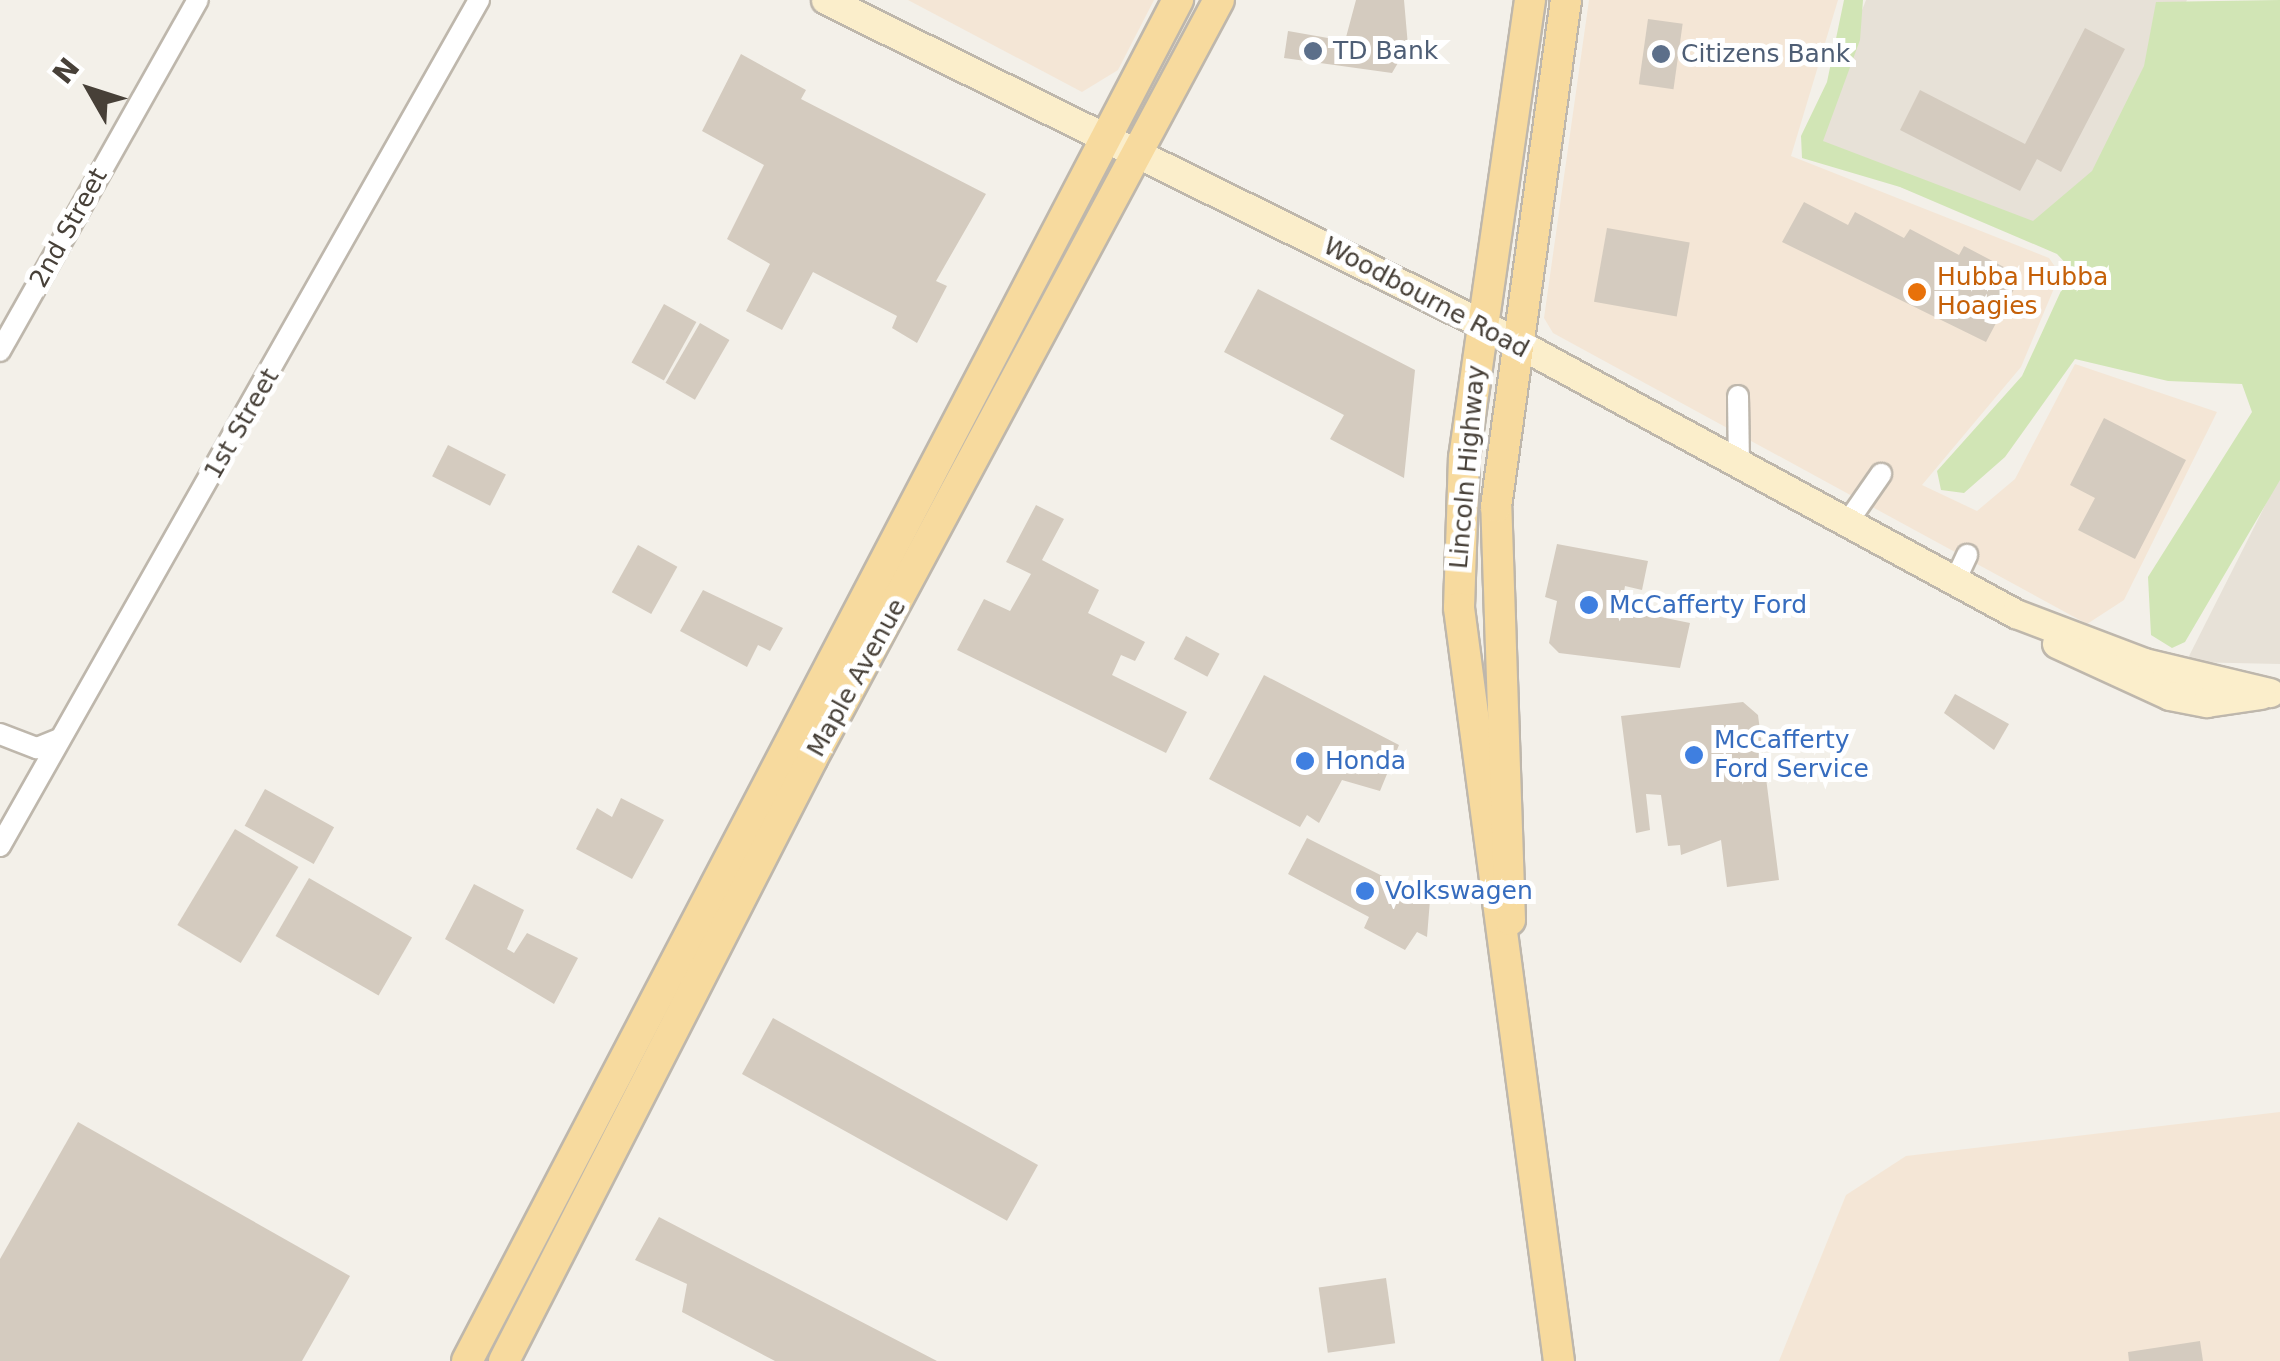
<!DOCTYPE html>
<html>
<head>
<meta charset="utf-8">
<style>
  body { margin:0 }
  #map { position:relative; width:2280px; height:1361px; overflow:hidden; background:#f3f0e9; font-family:"DejaVu Sans",sans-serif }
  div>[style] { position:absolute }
  .residential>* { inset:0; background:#e7e1d7 }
  .commercial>* { inset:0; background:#f4e6d6 }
  .green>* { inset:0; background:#d1e5b5 }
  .building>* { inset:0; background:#d4cbbf; transform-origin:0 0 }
  .roads { filter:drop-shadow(2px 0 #beb7ac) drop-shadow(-2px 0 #beb7ac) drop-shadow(0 2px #beb7ac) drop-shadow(0 -2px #beb7ac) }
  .minor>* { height:20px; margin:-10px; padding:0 10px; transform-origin:10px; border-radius:10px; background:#fff }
  .secondary>* { height:28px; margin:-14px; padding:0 14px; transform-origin:14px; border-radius:14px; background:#fbeecb }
  .primary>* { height:30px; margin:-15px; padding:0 15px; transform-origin:15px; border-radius:15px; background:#f7da9e }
  .dots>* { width:28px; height:28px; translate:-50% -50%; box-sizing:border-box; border:5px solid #fff; border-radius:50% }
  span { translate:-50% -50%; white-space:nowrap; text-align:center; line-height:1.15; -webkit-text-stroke:10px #fff; paint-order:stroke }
  .service-label { font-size:25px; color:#4e5e75 }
  .left { translate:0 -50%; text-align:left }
  .street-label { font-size:25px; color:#474038 }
  .food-label { font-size:25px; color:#c56008 }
  .shop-label { font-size:25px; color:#366cbe }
  .north { position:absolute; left:40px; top:40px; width:100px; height:100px; -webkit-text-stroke:8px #fff; paint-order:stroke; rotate:309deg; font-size:28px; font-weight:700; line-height:40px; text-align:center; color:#474038 }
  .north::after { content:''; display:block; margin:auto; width:35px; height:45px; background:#474038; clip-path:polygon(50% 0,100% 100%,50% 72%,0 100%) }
</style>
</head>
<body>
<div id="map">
  <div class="residential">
    <i style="clip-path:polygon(1866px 0,2187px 0,2062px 249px,1807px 151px)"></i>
    <i style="clip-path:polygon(2280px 476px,2280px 664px,2186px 662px)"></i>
  </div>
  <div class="commercial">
    <i style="clip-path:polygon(908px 0,1154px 0,1118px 70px,1082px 92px)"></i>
    <i style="clip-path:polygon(1589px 0,1838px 0,1791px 156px,2049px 258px,2060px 274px,2021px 367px,1922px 485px,1977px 511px,2015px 479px,2075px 364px,2217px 412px,2124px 600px,2087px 624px,1553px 333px,1544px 318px)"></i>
    <i style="clip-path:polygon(2280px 1112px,2280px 1361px,1779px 1361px,1846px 1195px,1906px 1156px)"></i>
  </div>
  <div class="green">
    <i style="clip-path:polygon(1844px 0,1863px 0,1860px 40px,1823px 141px,2033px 221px,2092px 171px,2144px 66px,2156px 2px,2280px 0,2280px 480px,2185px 642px,2172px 648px,2151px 635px,2148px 577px,2252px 412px,2242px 384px,2168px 381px,2075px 359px,2005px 457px,1964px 493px,1941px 490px,1937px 471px,2022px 376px,2071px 269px,2057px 254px,1900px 187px,1802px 158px,1801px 136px,1827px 82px)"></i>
  </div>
  <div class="building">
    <i style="clip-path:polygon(1356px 0,1404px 0,1408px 46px,1392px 73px,1284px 58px,1288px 31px,1345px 41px)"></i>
    <i style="left:1648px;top:19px;width:35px;height:66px;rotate:8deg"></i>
    <i style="clip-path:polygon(2085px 28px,2125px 49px,2061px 172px,2037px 159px,2020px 191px,1900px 130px,1920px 90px,2025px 144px)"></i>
    <i style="clip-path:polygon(741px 54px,806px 90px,801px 99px,986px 194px,936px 281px,947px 286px,917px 343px,892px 328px,897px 316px,813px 272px,782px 330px,746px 311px,770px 264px,727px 239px,764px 165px,702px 131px)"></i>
    <i style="clip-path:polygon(1804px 202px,1848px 225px,1855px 212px,1904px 238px,1910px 229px,1959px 255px,1964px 246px,2021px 276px,1986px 342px,1782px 242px)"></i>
    <i style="left:1607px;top:228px;width:84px;height:75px;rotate:10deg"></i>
    <i style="clip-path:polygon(1258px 289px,1415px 370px,1404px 478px,1330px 439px,1344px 415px,1224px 352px)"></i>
    <i style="left:664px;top:304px;width:37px;height:67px;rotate:29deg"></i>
    <i style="left:700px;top:323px;width:34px;height:69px;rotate:30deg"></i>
    <i style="clip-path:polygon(2104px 418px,2186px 460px,2135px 559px,2078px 530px,2095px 498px,2070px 485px)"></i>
    <i style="left:448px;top:445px;width:65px;height:35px;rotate:27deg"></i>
    <i style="clip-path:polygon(1036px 505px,1064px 519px,1042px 560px,1099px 590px,1088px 613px,1145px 642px,1135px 661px,1121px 655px,1112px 675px,1187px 712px,1166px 753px,957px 650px,984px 599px,1010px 611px,1031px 574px,1006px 562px)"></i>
    <i style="clip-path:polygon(1557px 544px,1648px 561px,1642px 590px,1625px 586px,1621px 609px,1690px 623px,1680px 668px,1559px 653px,1549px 643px,1557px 601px,1545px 597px)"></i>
    <i style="left:638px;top:545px;width:45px;height:54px;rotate:29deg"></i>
    <i style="clip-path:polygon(703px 590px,783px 628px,770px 651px,758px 645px,747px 667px,680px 631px)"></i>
    <i style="left:1186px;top:636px;width:38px;height:26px;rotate:28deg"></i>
    <i style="clip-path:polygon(1264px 675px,1399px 745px,1380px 791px,1342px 780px,1319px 823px,1307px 815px,1300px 827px,1209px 779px)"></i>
    <i style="clip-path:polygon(1955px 694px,2009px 724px,1994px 750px,1944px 713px)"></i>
    <i style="clip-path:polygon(1743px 702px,1758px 715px,1779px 880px,1727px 887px,1721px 840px,1681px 855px,1680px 845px,1668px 846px,1661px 795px,1646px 794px,1650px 830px,1636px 833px,1621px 716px)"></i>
    <i style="left:265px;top:789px;width:79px;height:42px;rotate:29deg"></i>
    <i style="clip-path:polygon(621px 798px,664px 820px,632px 879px,576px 849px,597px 808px,612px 817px)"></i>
    <i style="left:235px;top:829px;width:74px;height:112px;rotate:31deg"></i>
    <i style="clip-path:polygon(1307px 838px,1430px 900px,1427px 937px,1417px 932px,1405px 950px,1364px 928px,1369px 917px,1288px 874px)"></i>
    <i style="left:309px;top:878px;width:119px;height:67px;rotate:30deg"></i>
    <i style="clip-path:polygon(474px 884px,524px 910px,507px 949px,514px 953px,527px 933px,578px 958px,554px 1004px,445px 939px)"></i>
    <i style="left:773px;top:1018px;width:303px;height:64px;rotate:29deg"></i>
    <i style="clip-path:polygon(78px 1122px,350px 1276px,302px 1361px,0 1361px,0 1259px)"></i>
    <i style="clip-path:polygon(659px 1217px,937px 1361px,775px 1361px,682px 1312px,687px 1284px,635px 1260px)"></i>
    <i style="left:1386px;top:1278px;width:66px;height:68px;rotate:82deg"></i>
    <i style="clip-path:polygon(2200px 1341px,2203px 1361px,2129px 1361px,2128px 1352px)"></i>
  </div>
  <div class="roads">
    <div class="minor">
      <i style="left:0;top:351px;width:403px;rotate:-60.6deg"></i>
      <i style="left:1738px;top:396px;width:69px;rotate:89.2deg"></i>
      <i style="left:1847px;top:523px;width:60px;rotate:-55.2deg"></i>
      <i style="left:1955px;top:581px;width:29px;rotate:-65deg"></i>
      <i style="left:0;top:734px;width:40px;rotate:21deg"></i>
      <i style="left:37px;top:748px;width:24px;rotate:-22deg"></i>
      <i style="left:0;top:846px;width:972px;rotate:-60.48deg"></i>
    </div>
    <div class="secondary">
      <i style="left:826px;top:0;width:732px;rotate:26.28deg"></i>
      <i style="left:1482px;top:324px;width:608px;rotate:28.51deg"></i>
      <i style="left:2016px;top:614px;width:138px;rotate:20.8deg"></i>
      <i style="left:2145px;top:663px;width:129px;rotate:13.5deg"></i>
      <i style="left:2057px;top:644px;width:124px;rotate:24.7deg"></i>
      <i style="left:2170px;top:696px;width:38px;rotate:11deg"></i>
      <i style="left:2207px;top:703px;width:55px;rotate:-8.4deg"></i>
    </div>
    <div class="primary">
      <i style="left:1530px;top:0;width:462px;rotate:98.2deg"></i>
      <i style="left:1464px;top:457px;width:151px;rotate:91.9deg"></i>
      <i style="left:1459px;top:608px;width:760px;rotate:82.44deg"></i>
      <i style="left:1510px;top:920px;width:413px;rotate:-91.9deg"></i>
      <i style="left:1496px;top:507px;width:512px;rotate:-82.14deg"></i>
      <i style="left:467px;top:1361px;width:1536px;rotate:-62.42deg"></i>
      <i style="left:504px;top:1361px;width:676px;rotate:-62.9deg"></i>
      <i style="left:812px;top:759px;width:861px;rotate:-61.8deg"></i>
    </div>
  </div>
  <div class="dots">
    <i style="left:1313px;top:51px;background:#5c6f8a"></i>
    <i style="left:1661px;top:54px;background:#5c6f8a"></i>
    <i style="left:1917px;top:292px;background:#e8710a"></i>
    <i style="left:1589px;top:605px;background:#3f7fe0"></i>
    <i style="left:1694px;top:755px;background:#3f7fe0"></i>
    <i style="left:1305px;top:761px;background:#3f7fe0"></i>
    <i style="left:1365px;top:891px;background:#3f7fe0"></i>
  </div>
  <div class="service-label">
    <span class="left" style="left:1333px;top:51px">TD Bank</span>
    <span class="left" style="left:1681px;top:54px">Citizens Bank</span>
  </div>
  <div class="street-label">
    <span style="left:69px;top:228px;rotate:-61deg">2nd Street</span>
    <span style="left:1426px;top:298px;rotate:28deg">Woodbourne Road</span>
    <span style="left:242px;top:424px;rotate:-60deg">1st Street</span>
    <span style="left:1468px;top:467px;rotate:-85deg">Lincoln Highway</span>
    <span style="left:857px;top:678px;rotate:-61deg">Maple Avenue</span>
  </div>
  <div class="food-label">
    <span class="left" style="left:1937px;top:292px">Hubba Hubba<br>Hoagies</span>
  </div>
  <div class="shop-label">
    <span class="left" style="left:1609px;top:605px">McCafferty Ford</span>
    <span class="left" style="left:1714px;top:755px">McCafferty<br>Ford Service</span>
    <span class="left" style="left:1325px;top:761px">Honda</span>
    <span class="left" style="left:1385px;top:891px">Volkswagen</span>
  </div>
  <div class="north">N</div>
</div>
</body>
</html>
